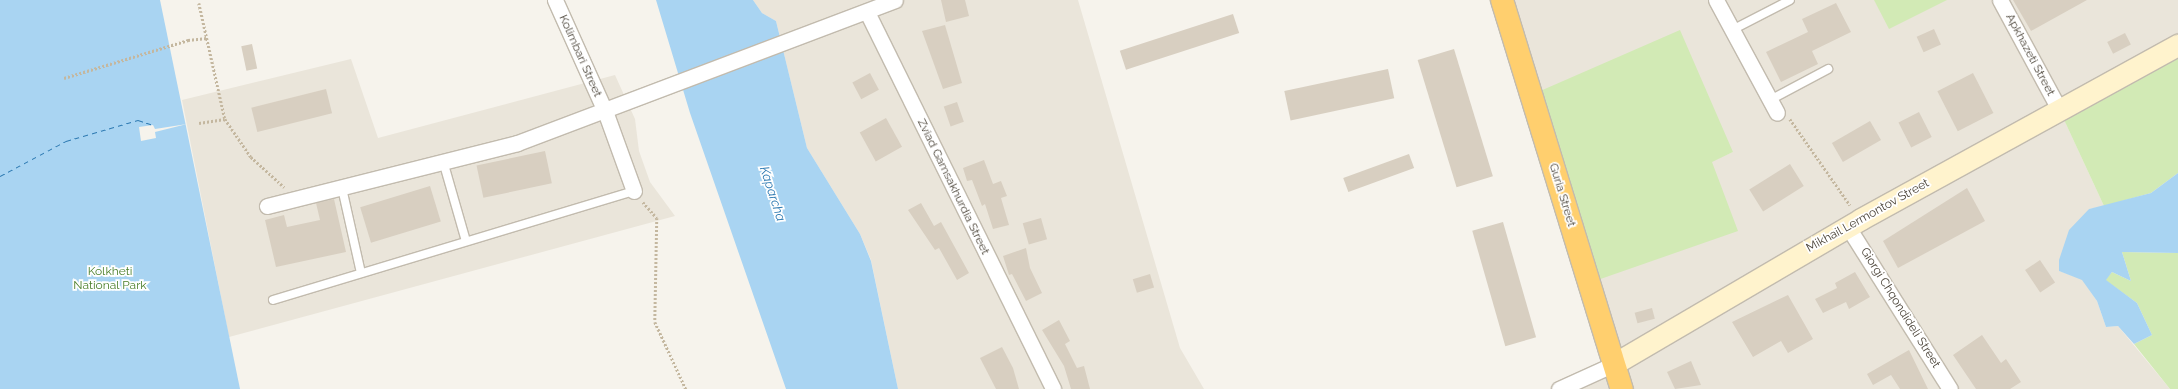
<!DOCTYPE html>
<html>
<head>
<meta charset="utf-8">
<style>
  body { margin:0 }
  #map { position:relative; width:2178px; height:389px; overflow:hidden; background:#f6f3ec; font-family:Raleway,sans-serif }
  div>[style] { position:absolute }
  .residential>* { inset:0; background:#eae5da }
  .green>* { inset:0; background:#d2eab5 }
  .water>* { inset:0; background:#a9d4f2 }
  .pier>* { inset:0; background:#f6f3ec }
  .ferry>* { height:1px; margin-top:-0.5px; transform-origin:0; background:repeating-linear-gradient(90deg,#2e7ab2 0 5px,transparent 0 9px) }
  .building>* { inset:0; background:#d8cfc1; transform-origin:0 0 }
  .path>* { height:2.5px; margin-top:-1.25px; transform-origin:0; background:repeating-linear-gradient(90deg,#c4b79f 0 2px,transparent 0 4px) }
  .roads { filter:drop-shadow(1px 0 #c2bbae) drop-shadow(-1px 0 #c2bbae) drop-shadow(0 1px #c2bbae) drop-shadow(0 -1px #c2bbae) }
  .lane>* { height:8px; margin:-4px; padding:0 4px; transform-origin:4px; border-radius:4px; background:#fff }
  .street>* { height:15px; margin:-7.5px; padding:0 7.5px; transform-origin:7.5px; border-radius:7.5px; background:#fff }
  .secondary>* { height:21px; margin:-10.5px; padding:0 10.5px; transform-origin:10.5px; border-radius:10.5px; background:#fff3cd }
  .highway>* { height:22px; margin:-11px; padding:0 11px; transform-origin:11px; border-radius:11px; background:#ffcf6e }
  span { translate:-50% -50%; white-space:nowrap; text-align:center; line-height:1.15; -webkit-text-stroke:3.5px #fff; paint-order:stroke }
  .street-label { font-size:12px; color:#4b4439 }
  .park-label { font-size:12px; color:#4a7f2a }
  .water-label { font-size:13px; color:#2e7ab2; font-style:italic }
</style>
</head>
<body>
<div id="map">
  <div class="residential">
    <i style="clip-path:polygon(753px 0,1078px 0,1180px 348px,1204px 389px,898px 389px,871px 260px,860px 234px,807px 148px,776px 21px,762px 13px)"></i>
    <i style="clip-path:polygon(1502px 0,2178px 0,2178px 45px,2060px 111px,2104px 206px,2089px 209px,2059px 271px,2082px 279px,2097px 301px,2106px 327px,2118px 326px,2170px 389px,1559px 389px,1614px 364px,1589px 283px,1712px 161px,1733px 152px,1531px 95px)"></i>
    <i style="clip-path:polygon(351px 59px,378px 138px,615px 75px,635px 119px,639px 151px,650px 182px,675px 216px,229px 337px,182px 100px)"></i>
  </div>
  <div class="green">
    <i style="clip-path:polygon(1874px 0,1947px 0,1889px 29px)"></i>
    <i style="clip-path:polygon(1680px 30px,1733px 152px,1712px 162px,1738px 231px,1589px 283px,1531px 95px)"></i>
    <i style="clip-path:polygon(2178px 45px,2178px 173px,2151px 193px,2104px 206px,2059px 109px)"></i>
    <i style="clip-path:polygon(2122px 252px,2178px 253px,2178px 389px,2170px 389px,2134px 344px,2152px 335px,2137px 303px,2105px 280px,2112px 272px,2131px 281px)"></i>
  </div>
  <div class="water">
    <i style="clip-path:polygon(0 0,160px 0,240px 389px,0 389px)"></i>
    <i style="clip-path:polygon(656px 0,753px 0,762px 13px,776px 21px,807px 148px,860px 234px,871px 261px,898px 389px,786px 389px,690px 113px)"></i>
    <i style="clip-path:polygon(2178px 173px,2178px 253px,2122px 252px,2131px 281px,2112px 272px,2106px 280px,2137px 303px,2152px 335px,2134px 344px,2118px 326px,2106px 327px,2097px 301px,2082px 280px,2059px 271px,2059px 260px,2069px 230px,2089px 209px,2151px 193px)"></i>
  </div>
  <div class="pier">
    <i style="clip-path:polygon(187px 124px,155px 132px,156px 138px,141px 141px,139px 127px,153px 125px,155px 129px)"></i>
  </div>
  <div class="ferry">
    <i style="left:0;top:176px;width:75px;rotate:-27.9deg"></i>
    <i style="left:66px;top:141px;width:75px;rotate:-16.3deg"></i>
    <i style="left:138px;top:120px;width:16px;rotate:18deg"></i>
  </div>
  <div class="building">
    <i style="clip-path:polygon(941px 0,965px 0,969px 16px,946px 22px)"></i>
    <i style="clip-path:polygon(2013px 0,2087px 0,2031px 31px)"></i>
    <i style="clip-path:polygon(1836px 3px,1851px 32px,1812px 51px,1818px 64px,1781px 82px,1766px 52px,1808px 32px,1802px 19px)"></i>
    <i style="left:1233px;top:14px;width:20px;height:119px;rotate:72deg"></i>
    <i style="clip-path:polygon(945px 25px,962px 83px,943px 89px,922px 31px)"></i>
    <i style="left:1934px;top:29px;width:17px;height:19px;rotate:66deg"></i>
    <i style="left:2125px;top:33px;width:13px;height:20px;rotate:63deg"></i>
    <i style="left:252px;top:44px;width:25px;height:11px;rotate:78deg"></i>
    <i style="left:1454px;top:49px;width:133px;height:38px;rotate:73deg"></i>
    <i style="left:1388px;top:69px;width:30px;height:106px;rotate:78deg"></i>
    <i style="left:870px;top:73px;width:19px;height:20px;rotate:62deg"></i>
    <i style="left:1973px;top:73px;width:45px;height:40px;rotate:63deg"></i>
    <i style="left:326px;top:89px;width:25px;height:77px;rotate:76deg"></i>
    <i style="left:957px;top:102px;width:21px;height:14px;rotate:71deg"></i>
    <i style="left:1919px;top:112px;width:28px;height:23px;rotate:63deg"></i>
    <i style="left:886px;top:118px;width:33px;height:30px;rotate:61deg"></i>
    <i style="left:1870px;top:121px;width:22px;height:44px;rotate:60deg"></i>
    <i style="left:545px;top:151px;width:33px;height:70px;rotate:78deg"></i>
    <i style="left:1409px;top:154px;width:15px;height:70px;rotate:70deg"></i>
    <i style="clip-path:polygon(984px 160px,993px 184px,1001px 181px,1007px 196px,1001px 198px,1009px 225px,993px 229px,985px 204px,982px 206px,972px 180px,967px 181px,963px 168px)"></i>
    <i style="left:1790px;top:164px;width:26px;height:48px;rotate:58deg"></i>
    <i style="left:430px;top:186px;width:37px;height:73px;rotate:73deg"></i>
    <i style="clip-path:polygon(1967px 188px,1985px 221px,1898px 268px,1883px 241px)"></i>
    <i style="clip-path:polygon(334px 199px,346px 252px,276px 267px,265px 220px,284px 215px,287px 227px,320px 220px,316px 203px)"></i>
    <i style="clip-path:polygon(921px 203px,934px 226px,941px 222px,969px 273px,957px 280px,939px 248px,935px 250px,908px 210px)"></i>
    <i style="left:1041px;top:218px;width:22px;height:19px;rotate:74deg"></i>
    <i style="left:1503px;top:222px;width:120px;height:32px;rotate:74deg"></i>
    <i style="clip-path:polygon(1026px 248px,1030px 268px,1042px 293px,1026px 301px,1012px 274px,1009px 275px,1003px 256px)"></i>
    <i style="left:2040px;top:260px;width:27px;height:18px;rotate:56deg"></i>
    <i style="clip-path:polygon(1855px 272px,1870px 297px,1849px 309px,1846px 302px,1823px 313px,1815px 299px,1837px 288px,1835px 283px)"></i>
    <i style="left:1150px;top:274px;width:14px;height:18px;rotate:73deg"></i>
    <i style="clip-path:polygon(1788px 295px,1813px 339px,1788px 353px,1781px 341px,1753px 357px,1732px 322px)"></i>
    <i style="left:1652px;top:308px;width:11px;height:18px;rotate:75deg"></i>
    <i style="clip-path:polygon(1059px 320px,1070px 341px,1065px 344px,1077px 368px,1084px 366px,1090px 389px,1071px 389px,1064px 366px,1042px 330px)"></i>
    <i style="clip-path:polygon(1982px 335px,2001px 363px,2006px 359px,2021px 382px,2010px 389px,1976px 389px,1953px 355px)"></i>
    <i style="clip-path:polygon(1002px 347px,1013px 368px,1019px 389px,996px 389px,980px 358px)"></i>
    <i style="clip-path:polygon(1909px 350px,1928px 389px,1900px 389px,1891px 375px,1873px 385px,1867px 374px)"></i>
    <i style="clip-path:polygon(1691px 361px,1701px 385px,1675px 389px,1667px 372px)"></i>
  </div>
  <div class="path">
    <i style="left:199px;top:3px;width:119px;rotate:77.4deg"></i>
    <i style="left:64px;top:78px;width:130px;rotate:-17deg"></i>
    <i style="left:188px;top:40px;width:19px;rotate:-6deg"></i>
    <i style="left:1790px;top:119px;width:105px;rotate:55.1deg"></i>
    <i style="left:199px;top:123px;width:26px;rotate:-9deg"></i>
    <i style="left:225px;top:119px;width:46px;rotate:55.6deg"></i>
    <i style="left:251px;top:157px;width:45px;rotate:42.3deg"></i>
    <i style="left:643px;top:202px;width:21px;rotate:49deg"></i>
    <i style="left:657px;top:218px;width:104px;rotate:91.1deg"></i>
    <i style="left:655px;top:322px;width:74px;rotate:65.2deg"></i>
  </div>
  <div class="roads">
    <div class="lane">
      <i style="left:1732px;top:30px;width:65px;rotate:-27.3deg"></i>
      <i style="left:1770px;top:100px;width:66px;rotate:-28.1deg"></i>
      <i style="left:443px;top:161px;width:83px;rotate:74deg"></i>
      <i style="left:342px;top:188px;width:87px;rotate:77.4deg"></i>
      <i style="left:273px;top:300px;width:377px;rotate:-16.8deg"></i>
    </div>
    <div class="street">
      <i style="left:555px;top:0;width:122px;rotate:65.8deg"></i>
      <i style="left:605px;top:111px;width:85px;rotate:70.1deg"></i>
      <i style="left:1716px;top:0;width:128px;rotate:61.6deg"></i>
      <i style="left:2000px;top:0;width:124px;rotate:61.6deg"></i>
      <i style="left:867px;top:12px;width:420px;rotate:63.7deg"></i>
      <i style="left:267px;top:206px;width:258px;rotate:-14.1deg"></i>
      <i style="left:517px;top:143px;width:404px;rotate:-20.7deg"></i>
      <i style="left:1848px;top:227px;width:191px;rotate:57.8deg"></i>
      <i style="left:1559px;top:389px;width:60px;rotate:-24.4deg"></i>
    </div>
    <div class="secondary">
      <i style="left:1614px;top:364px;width:286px;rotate:-30.4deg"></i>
      <i style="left:1861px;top:219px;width:362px;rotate:-28.8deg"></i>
    </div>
    <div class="highway">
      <i style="left:1502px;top:0;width:407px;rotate:72.9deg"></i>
    </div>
  </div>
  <div class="street-label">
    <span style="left:2030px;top:55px;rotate:62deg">Apkhazeti Street</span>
    <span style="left:580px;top:56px;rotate:66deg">Kolimbari Street</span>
    <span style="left:953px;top:187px;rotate:64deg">Zviad Gamsakhurdia Street</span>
    <span style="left:1562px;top:195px;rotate:73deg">Guria Street</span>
    <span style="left:1868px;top:216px;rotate:-29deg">Mikhail Lermontov Street</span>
    <span style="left:1900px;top:308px;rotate:58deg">Giorgi Chqondideli Street</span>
  </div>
  <div class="park-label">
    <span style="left:110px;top:279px">Kolkheti<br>National Park</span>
  </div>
  <div class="water-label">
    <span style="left:772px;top:194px;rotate:72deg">Kaparcha</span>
  </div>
</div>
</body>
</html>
